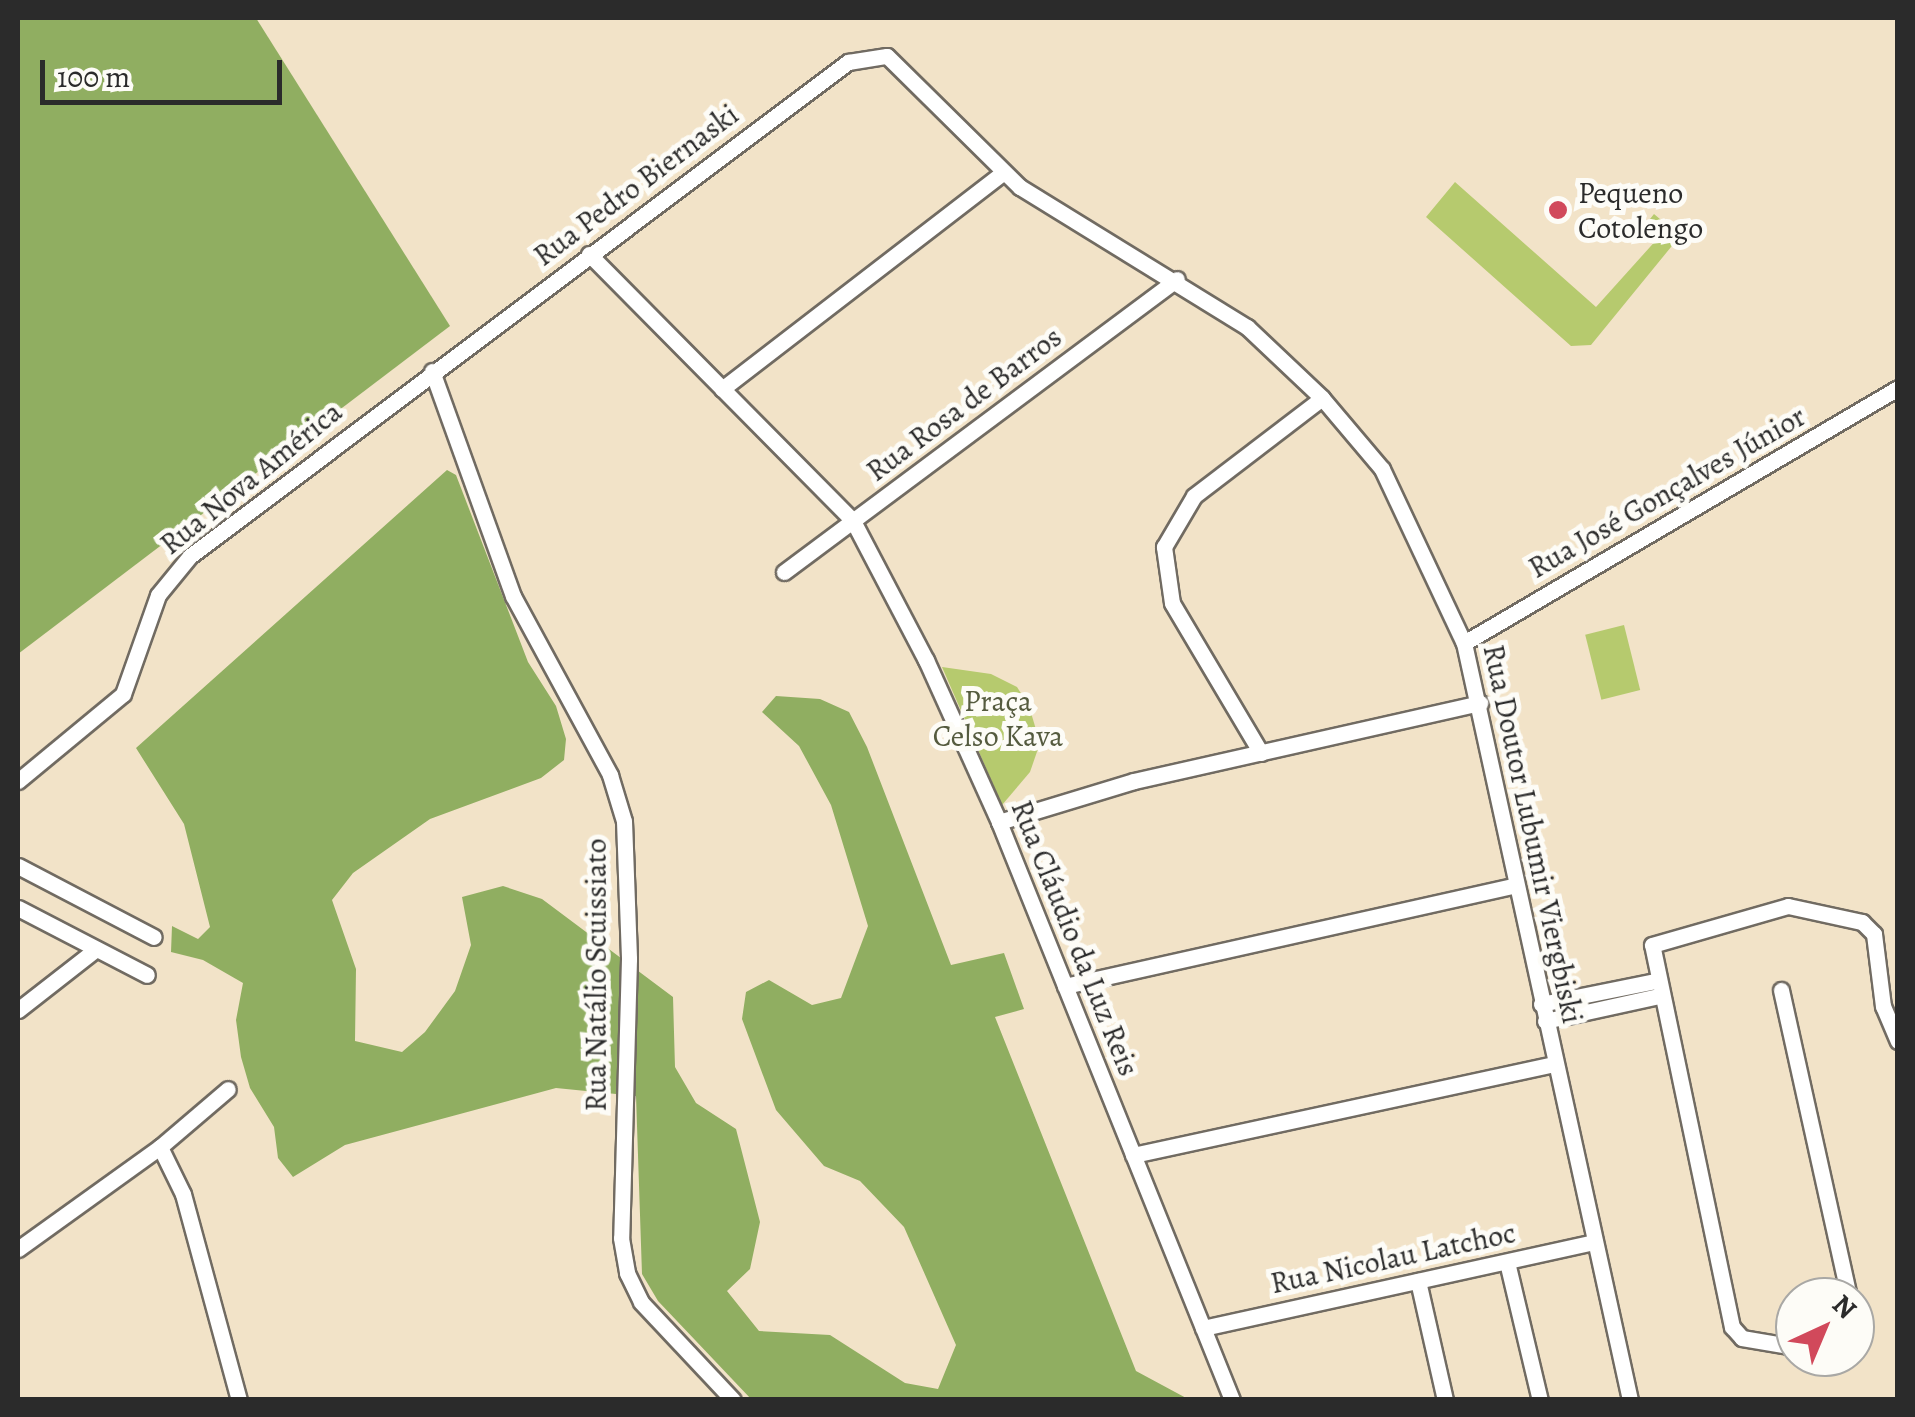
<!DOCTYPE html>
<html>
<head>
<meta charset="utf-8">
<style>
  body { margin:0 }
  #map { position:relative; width:1915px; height:1417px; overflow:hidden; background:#f2e3c8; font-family:Alegreya,serif }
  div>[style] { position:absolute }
  .green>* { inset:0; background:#b6ca6e; transform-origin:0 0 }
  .forest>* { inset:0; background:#90ae61 }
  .roads { filter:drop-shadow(2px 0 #716b62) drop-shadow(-2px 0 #716b62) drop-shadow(0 2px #716b62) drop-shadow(0 -2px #716b62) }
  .minor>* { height:15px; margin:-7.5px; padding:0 7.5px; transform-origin:7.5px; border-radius:7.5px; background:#fff }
  .dots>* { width:28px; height:28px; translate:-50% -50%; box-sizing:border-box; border:5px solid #fdfcf7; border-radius:50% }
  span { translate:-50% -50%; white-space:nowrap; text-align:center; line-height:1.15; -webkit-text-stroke:10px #fdfcf7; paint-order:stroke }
  .street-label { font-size:30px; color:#2b2b2b }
  .poi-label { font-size:30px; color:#2b2b2b }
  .left { translate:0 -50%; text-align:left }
  .park-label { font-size:30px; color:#555b3f }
  .frame { position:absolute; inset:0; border:20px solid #2b2b2b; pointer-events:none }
  .north { position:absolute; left:1775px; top:1277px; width:100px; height:100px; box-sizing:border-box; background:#fdfcf7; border:2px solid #a9a8a5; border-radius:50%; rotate:44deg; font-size:28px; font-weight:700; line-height:40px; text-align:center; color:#2b2b2b }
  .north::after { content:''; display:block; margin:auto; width:35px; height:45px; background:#d1495b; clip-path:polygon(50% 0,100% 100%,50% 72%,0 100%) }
  .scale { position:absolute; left:40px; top:60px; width:242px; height:45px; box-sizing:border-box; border:5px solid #2b2b2b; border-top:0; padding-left:12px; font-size:30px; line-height:35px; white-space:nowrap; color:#2b2b2b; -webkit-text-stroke:8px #fdfcf7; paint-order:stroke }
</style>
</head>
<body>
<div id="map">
  <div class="green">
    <i style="clip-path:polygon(1455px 182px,1596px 307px,1659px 237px,1646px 224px,1654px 214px,1680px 236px,1591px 345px,1571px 346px,1426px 217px)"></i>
    <i style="left:1624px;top:625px;width:67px;height:40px;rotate:76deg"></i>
    <i style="clip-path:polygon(942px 667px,991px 674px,1017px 687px,1029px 706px,1040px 743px,1030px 772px,1002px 805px)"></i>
  </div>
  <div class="forest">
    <i style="clip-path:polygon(18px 18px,256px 18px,450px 326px,18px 654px)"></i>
    <i style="clip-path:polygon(447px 470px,456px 475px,528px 662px,556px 706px,566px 739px,564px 760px,541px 778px,430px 819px,353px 873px,332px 900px,356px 969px,355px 1041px,402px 1052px,425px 1032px,455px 991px,471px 945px,462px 897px,503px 886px,542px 899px,673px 997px,675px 1067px,696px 1103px,736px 1129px,760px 1222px,750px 1269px,727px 1291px,759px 1331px,830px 1335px,905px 1383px,938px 1389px,956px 1345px,904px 1227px,860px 1181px,824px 1166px,776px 1110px,742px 1019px,746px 992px,769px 980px,812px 1005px,841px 998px,868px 926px,831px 805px,799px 746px,762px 712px,776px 696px,820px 699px,849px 712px,867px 747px,951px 965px,1004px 953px,1024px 1009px,995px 1017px,1136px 1371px,1188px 1399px,751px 1399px,658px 1301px,642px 1274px,636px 1096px,556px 1088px,345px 1145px,293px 1177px,278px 1158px,274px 1127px,250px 1088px,241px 1057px,236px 1020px,243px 983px,203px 960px,171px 952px,172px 926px,198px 939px,210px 927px,184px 824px,136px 748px)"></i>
  </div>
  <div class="roads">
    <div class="minor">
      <i style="left:589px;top:254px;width:375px;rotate:45.3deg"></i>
      <i style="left:853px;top:521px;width:157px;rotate:62.3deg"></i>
      <i style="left:926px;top:660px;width:178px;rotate:65.7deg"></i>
      <i style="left:999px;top:822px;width:623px;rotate:68.04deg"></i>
      <i style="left:432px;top:371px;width:239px;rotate:70.2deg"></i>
      <i style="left:513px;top:596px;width:204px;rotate:61.5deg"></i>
      <i style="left:610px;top:775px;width:48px;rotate:73.1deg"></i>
      <i style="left:624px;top:821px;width:138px;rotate:87.9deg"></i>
      <i style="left:629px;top:959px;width:279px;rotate:91.6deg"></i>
      <i style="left:621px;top:1238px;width:36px;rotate:80deg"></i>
      <i style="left:627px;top:1273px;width:32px;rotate:64deg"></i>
      <i style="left:641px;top:1302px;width:134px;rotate:46.8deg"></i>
      <i style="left:722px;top:389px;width:354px;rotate:-37.6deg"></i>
      <i style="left:784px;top:572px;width:490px;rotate:-36.7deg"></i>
      <i style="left:1464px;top:643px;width:503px;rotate:-30.44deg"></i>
      <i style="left:1261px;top:753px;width:174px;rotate:-120.7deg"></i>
      <i style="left:1172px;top:603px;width:57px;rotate:-98.1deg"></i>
      <i style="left:1164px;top:547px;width:59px;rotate:-59.5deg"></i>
      <i style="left:1194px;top:496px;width:161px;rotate:-37.4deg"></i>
      <i style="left:18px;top:781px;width:136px;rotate:-39.6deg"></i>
      <i style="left:123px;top:694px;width:105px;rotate:-70.5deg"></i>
      <i style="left:158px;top:595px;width:50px;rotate:-50.6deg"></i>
      <i style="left:190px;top:556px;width:823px;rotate:-36.9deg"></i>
      <i style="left:848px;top:62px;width:39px;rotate:-9deg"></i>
      <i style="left:887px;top:56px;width:187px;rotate:44.6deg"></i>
      <i style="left:1020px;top:187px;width:267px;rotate:31.7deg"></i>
      <i style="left:1247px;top:327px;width:103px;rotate:43.4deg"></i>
      <i style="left:1322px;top:398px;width:93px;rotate:49.8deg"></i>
      <i style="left:1382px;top:469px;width:192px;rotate:64.8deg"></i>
      <i style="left:1464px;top:643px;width:775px;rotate:77.63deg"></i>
      <i style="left:999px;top:822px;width:141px;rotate:-16.9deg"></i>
      <i style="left:1134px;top:781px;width:355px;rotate:-12.7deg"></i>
      <i style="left:18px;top:866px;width:153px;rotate:27.6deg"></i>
      <i style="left:18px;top:908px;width:145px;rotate:27.4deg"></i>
      <i style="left:1065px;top:986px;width:460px;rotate:-12.6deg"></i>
      <i style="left:1781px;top:990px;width:314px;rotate:77.5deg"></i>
      <i style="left:1541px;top:1004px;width:116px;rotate:-11.4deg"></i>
      <i style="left:18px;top:1010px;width:99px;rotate:-38deg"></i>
      <i style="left:1545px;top:1021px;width:117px;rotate:-12.4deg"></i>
      <i style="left:160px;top:1147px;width:52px;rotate:63.9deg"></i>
      <i style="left:183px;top:1194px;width:213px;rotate:74.8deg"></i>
      <i style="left:1133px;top:1155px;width:431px;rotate:-12.2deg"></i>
      <i style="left:18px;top:1249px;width:175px;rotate:-35.7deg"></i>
      <i style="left:160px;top:1147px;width:89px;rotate:-40.5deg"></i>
      <i style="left:1507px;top:1262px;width:142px;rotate:76.6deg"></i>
      <i style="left:1418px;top:1281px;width:122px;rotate:77.2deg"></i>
      <i style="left:1203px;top:1328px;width:401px;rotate:-12.4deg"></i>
      <i style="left:1795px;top:1347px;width:54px;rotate:-170.4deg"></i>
      <i style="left:1742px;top:1338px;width:15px;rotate:-132deg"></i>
      <i style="left:1732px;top:1327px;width:390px;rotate:-101.8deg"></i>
      <i style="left:1652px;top:945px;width:141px;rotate:-16deg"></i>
      <i style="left:1788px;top:906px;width:76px;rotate:12.2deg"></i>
      <i style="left:1862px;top:922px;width:17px;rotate:45deg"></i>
      <i style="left:1874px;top:934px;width:73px;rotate:82.9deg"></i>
      <i style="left:1883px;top:1006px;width:38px;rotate:67deg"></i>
    </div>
  </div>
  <div class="dots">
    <i style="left:1558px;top:210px;background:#d1495b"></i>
  </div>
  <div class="street-label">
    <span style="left:636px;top:185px;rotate:-37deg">Rua Pedro Biernaski</span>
    <span style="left:964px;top:404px;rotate:-37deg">Rua Rosa de Barros</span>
    <span style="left:251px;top:478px;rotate:-39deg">Rua Nova América</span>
    <span style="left:1667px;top:492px;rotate:-30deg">Rua José Gonçalves Júnior</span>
    <span style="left:1533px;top:834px;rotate:78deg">Rua Doutor Lubumir Viergbiski</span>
    <span style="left:1075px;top:938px;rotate:68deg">Rua Cláudio da Luz Reis</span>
    <span style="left:596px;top:975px;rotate:-90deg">Rua Natálio Scuissiato</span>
    <span style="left:1393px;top:1258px;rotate:-12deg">Rua Nicolau Latchoc</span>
  </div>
  <div class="poi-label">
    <span class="left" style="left:1578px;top:210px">Pequeno<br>Cotolengo</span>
  </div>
  <div class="park-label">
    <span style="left:998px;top:718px">Praça<br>Celso Kava</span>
  </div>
  <div class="frame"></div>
  <div class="north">N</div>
  <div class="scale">100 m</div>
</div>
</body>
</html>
